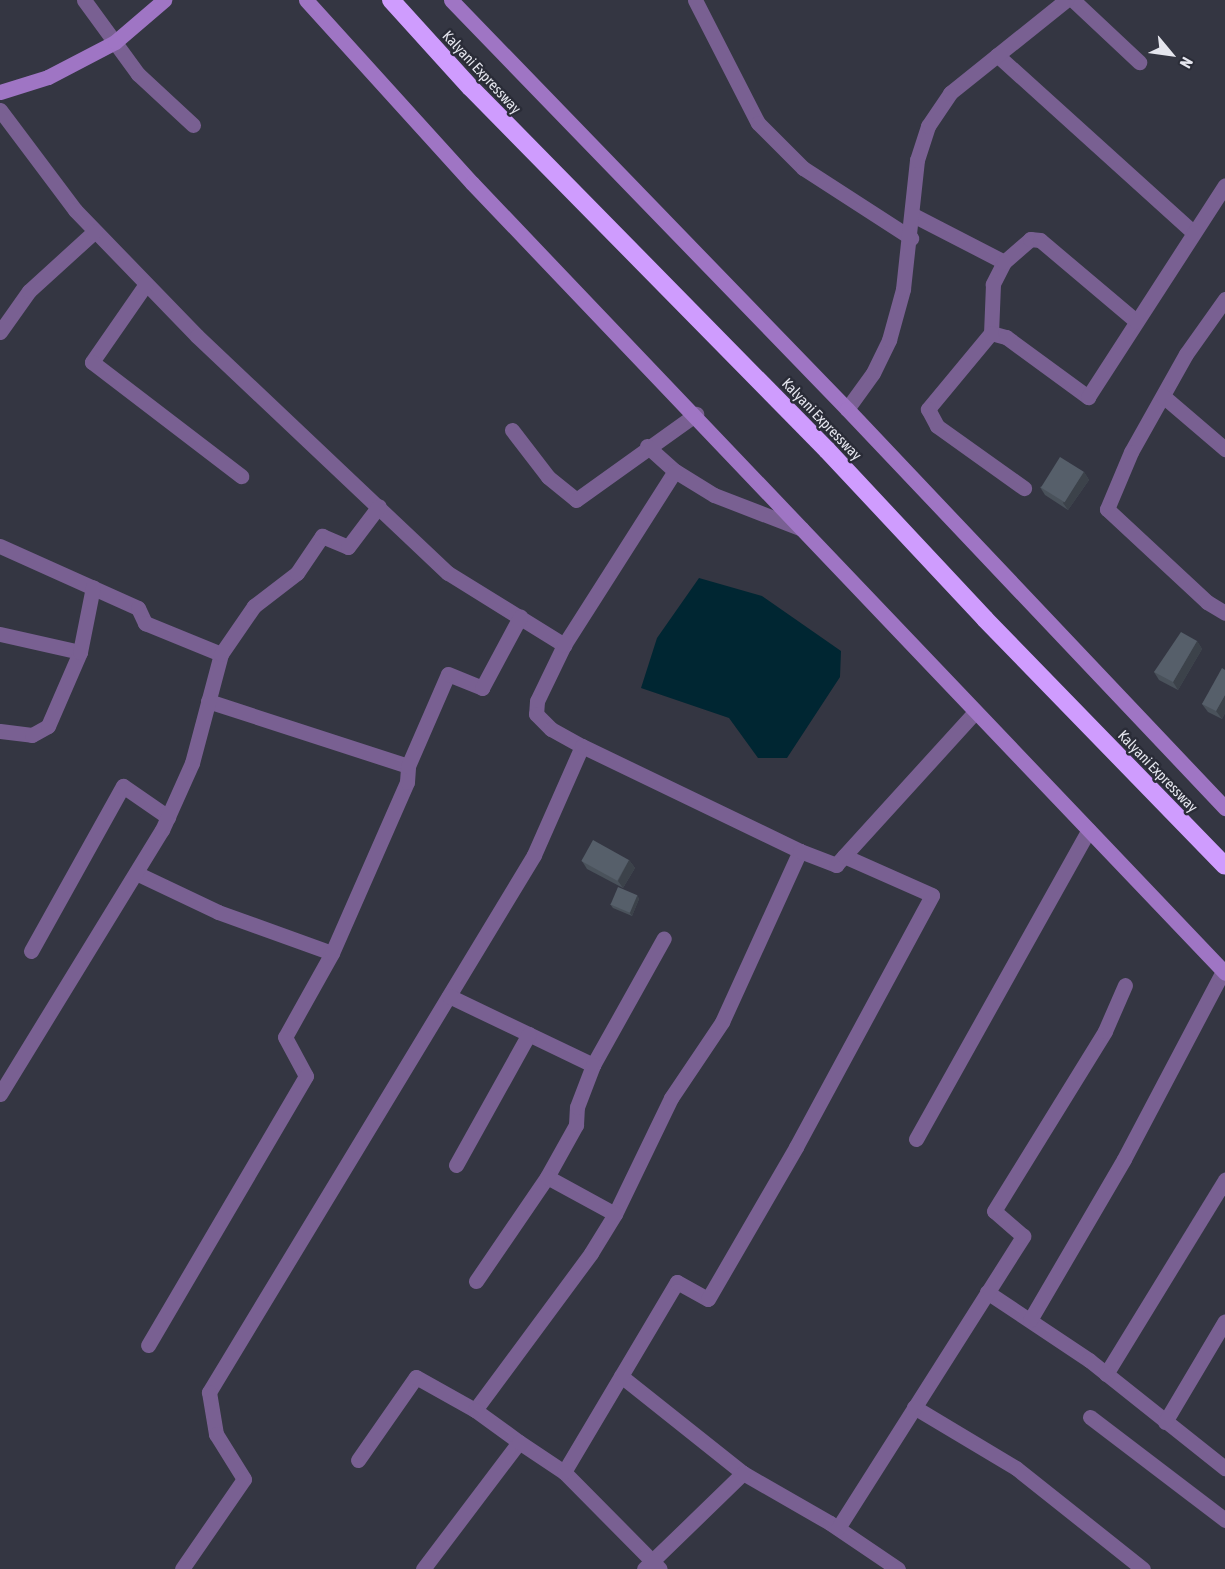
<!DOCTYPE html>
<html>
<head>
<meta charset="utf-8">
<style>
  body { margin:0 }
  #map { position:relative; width:1225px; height:1569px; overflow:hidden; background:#343642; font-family:"Asap Condensed",sans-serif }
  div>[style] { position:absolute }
  .water>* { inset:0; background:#002632 }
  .street>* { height:15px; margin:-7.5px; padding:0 7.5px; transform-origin:7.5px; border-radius:7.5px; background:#796092 }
  .secondary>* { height:15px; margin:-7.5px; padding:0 7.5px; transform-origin:7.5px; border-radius:7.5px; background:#9f75c4 }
  .highway>* { height:18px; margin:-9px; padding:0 9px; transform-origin:9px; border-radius:9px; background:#cf9cfe }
  .wall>* { inset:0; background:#4a525b }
  .shaded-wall>* { inset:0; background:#3c424a }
  .building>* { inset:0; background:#565f6a; transform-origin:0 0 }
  span { translate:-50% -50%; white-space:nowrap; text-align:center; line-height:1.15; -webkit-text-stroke:5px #2a2c37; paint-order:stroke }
  .street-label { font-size:15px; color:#e5e6ee }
  .north { position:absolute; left:1141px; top:24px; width:60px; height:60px; -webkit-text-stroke:4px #2a2c37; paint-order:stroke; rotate:119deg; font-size:16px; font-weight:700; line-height:24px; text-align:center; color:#e5e6ee }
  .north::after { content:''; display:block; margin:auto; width:21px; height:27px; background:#e5e6ee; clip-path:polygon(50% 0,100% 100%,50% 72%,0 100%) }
</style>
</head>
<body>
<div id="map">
  <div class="water">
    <i style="clip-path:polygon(699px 578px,762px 596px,841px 651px,840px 677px,787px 758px,758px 758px,729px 718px,641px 688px,657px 638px)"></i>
  </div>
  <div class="street">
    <i style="left:84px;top:0;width:92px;rotate:53.9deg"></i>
    <i style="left:138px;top:74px;width:75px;rotate:42.8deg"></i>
    <i style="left:695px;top:0;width:138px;rotate:62.9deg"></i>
    <i style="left:758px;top:123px;width:64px;rotate:45deg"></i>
    <i style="left:803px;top:168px;width:129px;rotate:32.9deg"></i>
    <i style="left:1073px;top:0;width:91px;rotate:43.2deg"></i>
    <i style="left:997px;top:55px;width:263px;rotate:42.1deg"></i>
    <i style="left:0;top:110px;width:125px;rotate:53.1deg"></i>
    <i style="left:75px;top:210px;width:175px;rotate:45.9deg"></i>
    <i style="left:197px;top:336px;width:345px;rotate:43.4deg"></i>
    <i style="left:448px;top:573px;width:137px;rotate:31.8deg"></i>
    <i style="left:564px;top:645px;width:62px;rotate:115.7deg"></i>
    <i style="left:537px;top:701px;width:13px;rotate:94deg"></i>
    <i style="left:536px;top:714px;width:21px;rotate:45deg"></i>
    <i style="left:551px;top:729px;width:35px;rotate:29deg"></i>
    <i style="left:582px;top:746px;width:119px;rotate:113.8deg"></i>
    <i style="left:534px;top:855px;width:628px;rotate:121.18deg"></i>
    <i style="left:209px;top:1392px;width:43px;rotate:80.5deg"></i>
    <i style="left:216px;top:1434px;width:53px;rotate:58.1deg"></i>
    <i style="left:244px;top:1479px;width:109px;rotate:124.6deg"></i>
    <i style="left:913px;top:215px;width:102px;rotate:27.3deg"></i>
    <i style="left:1004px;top:262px;width:25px;rotate:117deg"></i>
    <i style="left:993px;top:284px;width:49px;rotate:92.3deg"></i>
    <i style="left:991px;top:333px;width:16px;rotate:15deg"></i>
    <i style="left:1006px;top:337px;width:102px;rotate:36.2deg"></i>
    <i style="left:1088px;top:397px;width:252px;rotate:-57.1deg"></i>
    <i style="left:1004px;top:262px;width:35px;rotate:-41deg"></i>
    <i style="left:1030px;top:239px;width:10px;rotate:6deg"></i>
    <i style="left:1040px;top:240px;width:126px;rotate:40.2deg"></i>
    <i style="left:146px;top:284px;width:95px;rotate:124.7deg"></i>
    <i style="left:92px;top:362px;width:188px;rotate:37.4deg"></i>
    <i style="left:1225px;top:299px;width:67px;rotate:125.3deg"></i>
    <i style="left:1186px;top:354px;width:112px;rotate:119.3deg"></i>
    <i style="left:1131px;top:452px;width:62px;rotate:112.8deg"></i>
    <i style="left:1107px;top:509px;width:137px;rotate:42.9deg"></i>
    <i style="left:1207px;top:602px;width:21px;rotate:31deg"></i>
    <i style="left:0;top:332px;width:50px;rotate:-54.7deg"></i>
    <i style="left:29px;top:291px;width:89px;rotate:-42.3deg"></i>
    <i style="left:991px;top:333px;width:99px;rotate:129.7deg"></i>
    <i style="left:928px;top:409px;width:19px;rotate:62deg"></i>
    <i style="left:937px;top:426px;width:107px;rotate:35.5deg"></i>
    <i style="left:1163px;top:396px;width:82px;rotate:40.5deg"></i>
    <i style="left:847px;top:409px;width:44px;rotate:-54.2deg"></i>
    <i style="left:873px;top:373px;width:37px;rotate:-64deg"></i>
    <i style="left:889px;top:340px;width:53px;rotate:-74.6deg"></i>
    <i style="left:903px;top:289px;width:130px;rotate:-83.8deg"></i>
    <i style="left:917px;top:160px;width:36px;rotate:-72deg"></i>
    <i style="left:928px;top:126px;width:40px;rotate:-56deg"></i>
    <i style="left:950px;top:93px;width:149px;rotate:-38.7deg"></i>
    <i style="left:512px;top:430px;width:59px;rotate:52.5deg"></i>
    <i style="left:548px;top:477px;width:36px;rotate:39deg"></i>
    <i style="left:576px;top:500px;width:148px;rotate:-35.6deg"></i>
    <i style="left:647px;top:446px;width:38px;rotate:42deg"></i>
    <i style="left:675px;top:471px;width:46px;rotate:31.6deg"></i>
    <i style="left:714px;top:495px;width:94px;rotate:21.1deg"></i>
    <i style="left:0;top:546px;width:151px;rotate:24.2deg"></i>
    <i style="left:138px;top:608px;width:17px;rotate:65deg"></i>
    <i style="left:145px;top:623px;width:82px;rotate:22.2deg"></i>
    <i style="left:0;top:634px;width:82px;rotate:12.7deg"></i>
    <i style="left:564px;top:645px;width:206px;rotate:-57.5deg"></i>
    <i style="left:208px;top:701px;width:210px;rotate:18deg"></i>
    <i style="left:0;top:731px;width:32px;rotate:7deg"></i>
    <i style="left:32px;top:735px;width:18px;rotate:-29deg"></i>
    <i style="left:48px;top:726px;width:81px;rotate:-66.6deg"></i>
    <i style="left:80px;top:652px;width:66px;rotate:-78.7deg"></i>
    <i style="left:582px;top:746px;width:242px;rotate:25.7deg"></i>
    <i style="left:136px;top:873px;width:91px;rotate:25.4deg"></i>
    <i style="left:218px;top:912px;width:121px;rotate:19.8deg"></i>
    <i style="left:332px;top:953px;width:96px;rotate:119.2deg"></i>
    <i style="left:285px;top:1037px;width:44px;rotate:61.7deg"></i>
    <i style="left:306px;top:1076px;width:312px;rotate:120.4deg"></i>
    <i style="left:31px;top:951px;width:189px;rotate:-60.9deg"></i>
    <i style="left:123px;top:786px;width:55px;rotate:34.6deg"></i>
    <i style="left:332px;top:953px;width:187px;rotate:-66.3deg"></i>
    <i style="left:407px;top:782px;width:16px;rotate:-86deg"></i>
    <i style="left:408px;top:766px;width:100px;rotate:-66.5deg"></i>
    <i style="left:448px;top:674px;width:37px;rotate:22deg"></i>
    <i style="left:482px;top:688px;width:81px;rotate:-61.8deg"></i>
    <i style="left:449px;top:996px;width:160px;rotate:25.6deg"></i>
    <i style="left:593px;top:1065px;width:145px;rotate:-60.8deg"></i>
    <i style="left:0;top:1094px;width:310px;rotate:-58.5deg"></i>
    <i style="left:162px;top:830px;width:73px;rotate:-65.9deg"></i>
    <i style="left:192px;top:763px;width:113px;rotate:-75.1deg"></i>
    <i style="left:221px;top:654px;width:58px;rotate:-55.5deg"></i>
    <i style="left:254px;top:606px;width:54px;rotate:-37.5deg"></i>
    <i style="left:297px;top:573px;width:45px;rotate:-56deg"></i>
    <i style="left:322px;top:536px;width:28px;rotate:23deg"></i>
    <i style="left:348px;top:547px;width:51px;rotate:-52.9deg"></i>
    <i style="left:916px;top:1139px;width:354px;rotate:-60.8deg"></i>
    <i style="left:456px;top:1165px;width:150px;rotate:-60.9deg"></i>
    <i style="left:615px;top:1214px;width:129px;rotate:-64.2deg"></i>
    <i style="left:671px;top:1098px;width:92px;rotate:-56.1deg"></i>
    <i style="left:722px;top:1022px;width:188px;rotate:-65.5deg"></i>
    <i style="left:800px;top:851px;width:39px;rotate:21deg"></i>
    <i style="left:836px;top:865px;width:12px;rotate:-48deg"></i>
    <i style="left:476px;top:1281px;width:126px;rotate:-55.7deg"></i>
    <i style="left:547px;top:1177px;width:60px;rotate:-60.9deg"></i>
    <i style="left:576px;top:1125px;width:18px;rotate:-87deg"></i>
    <i style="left:577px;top:1107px;width:45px;rotate:-69.1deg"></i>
    <i style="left:987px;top:1292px;width:123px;rotate:33.7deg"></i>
    <i style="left:1089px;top:1360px;width:174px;rotate:38.5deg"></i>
    <i style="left:1030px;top:1320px;width:186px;rotate:-59.7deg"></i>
    <i style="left:1124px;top:1159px;width:212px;rotate:-62.2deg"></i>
    <i style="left:1106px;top:1374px;width:228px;rotate:-58.5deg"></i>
    <i style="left:621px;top:1376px;width:156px;rotate:38.5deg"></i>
    <i style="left:743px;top:1473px;width:100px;rotate:29.9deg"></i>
    <i style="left:830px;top:1523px;width:82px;rotate:34.1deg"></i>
    <i style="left:914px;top:1407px;width:119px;rotate:30.9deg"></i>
    <i style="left:1016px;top:1468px;width:162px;rotate:38.5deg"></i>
    <i style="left:475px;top:1410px;width:195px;rotate:-53.5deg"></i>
    <i style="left:591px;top:1253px;width:46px;rotate:-58.4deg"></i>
    <i style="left:615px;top:1214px;width:77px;rotate:-151.4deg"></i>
    <i style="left:1090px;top:1417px;width:170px;rotate:37.3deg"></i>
    <i style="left:1165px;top:1422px;width:117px;rotate:-59.3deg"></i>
    <i style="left:358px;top:1460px;width:101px;rotate:-55.1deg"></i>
    <i style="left:416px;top:1377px;width:68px;rotate:29.2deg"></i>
    <i style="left:475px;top:1410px;width:54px;rotate:36deg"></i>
    <i style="left:564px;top:1472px;width:136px;rotate:45.3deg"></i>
    <i style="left:838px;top:1528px;width:346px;rotate:-57.6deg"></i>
    <i style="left:1023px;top:1236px;width:38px;rotate:-139deg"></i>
    <i style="left:994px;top:1211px;width:211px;rotate:-58.3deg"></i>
    <i style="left:1105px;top:1031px;width:50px;rotate:-66.5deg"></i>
    <i style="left:423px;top:1569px;width:159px;rotate:-52.9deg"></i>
    <i style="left:519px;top:1442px;width:54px;rotate:33.7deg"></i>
    <i style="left:564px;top:1472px;width:221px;rotate:-59.3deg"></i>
    <i style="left:677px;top:1282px;width:35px;rotate:29deg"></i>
    <i style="left:708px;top:1299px;width:176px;rotate:-59.9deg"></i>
    <i style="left:796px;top:1147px;width:286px;rotate:-61.6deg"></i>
    <i style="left:932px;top:895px;width:96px;rotate:-156.1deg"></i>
    <i style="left:844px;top:856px;width:195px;rotate:-47.7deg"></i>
    <i style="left:644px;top:1569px;width:138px;rotate:-44.1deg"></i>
  </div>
  <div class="secondary">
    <i style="left:306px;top:0;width:247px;rotate:47.8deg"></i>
    <i style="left:472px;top:183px;width:1091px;rotate:46.37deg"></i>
    <i style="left:451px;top:0;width:569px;rotate:45.93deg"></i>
    <i style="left:847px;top:409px;width:550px;rotate:46.55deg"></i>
    <i style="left:0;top:92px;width:50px;rotate:-17.4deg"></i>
    <i style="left:48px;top:77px;width:76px;rotate:-27.6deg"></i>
    <i style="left:115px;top:42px;width:65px;rotate:-40.6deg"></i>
  </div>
  <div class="highway">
    <i style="left:391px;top:0;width:118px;rotate:47.8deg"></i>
    <i style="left:470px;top:87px;width:509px;rotate:45.48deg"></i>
    <i style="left:827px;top:450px;width:231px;rotate:46.9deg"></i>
    <i style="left:985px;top:619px;width:344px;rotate:45.8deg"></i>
  </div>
  <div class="wall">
    <i style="clip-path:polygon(1084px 472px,1089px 480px,1068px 510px,1045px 495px,1040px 487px)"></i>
    <i style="clip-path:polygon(1197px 641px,1202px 649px,1178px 690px,1159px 680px,1154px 672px)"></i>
    <i style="clip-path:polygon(1225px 670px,1225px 713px,1222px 719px,1208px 712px,1202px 704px)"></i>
    <i style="clip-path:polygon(629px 860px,635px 868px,623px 888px,587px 869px,582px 861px)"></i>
    <i style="clip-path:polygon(637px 895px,639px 899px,632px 916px,613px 908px,610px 904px)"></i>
  </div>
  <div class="shaded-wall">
    <i style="clip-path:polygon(1084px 472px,1089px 480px,1068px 510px,1063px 503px)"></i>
    <i style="clip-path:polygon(1197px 641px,1202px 649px,1178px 690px,1173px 682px)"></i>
    <i style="clip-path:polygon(1225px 695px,1225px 713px,1222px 719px,1216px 711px)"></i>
    <i style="clip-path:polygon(629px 860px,635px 868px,623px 888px,618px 881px)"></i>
    <i style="clip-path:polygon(637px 895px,639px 899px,632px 916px,629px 912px)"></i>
  </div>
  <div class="building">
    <i style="left:1060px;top:457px;width:28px;height:36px;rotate:32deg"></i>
    <i style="clip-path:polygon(1181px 632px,1197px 641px,1173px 682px,1154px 672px)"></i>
    <i style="clip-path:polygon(1222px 668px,1225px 670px,1225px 695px,1216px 711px,1202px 704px)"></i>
    <i style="left:593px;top:840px;width:41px;height:24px;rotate:29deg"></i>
    <i style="left:618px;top:887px;width:21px;height:19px;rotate:23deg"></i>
  </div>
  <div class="street-label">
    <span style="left:482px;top:72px;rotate:47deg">Kalyani Expressway</span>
    <span style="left:822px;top:419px;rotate:46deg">Kalyani Expressway</span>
    <span style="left:1158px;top:771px;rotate:46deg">Kalyani Expressway</span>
  </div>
  <div class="north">N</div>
</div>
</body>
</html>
